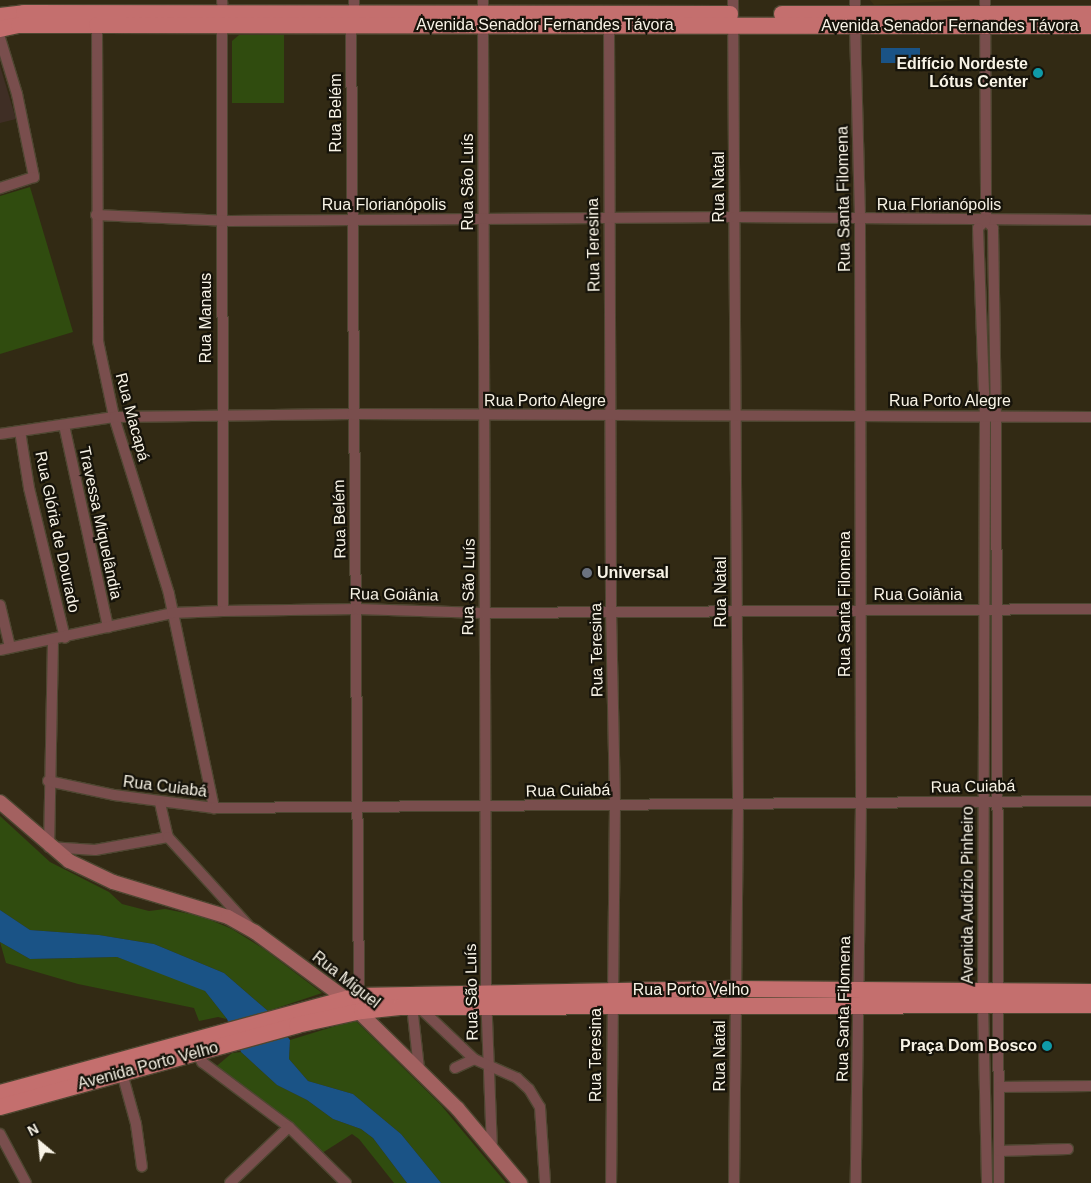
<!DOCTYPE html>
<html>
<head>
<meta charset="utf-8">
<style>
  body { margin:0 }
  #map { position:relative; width:1091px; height:1183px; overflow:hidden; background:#322a14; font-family:Arial,sans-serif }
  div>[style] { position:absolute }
  .built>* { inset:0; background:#3b3114 }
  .medical>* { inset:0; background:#3f2e25 }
  .green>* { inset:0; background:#304c0f }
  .water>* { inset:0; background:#1a5386; transform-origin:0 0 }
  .roads { filter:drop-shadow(1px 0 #4e4631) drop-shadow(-1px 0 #4e4631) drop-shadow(0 1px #4e4631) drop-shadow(0 -1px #4e4631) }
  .minor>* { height:10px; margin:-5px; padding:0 5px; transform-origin:5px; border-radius:5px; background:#794e4d }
  .secondary>* { height:14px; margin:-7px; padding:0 7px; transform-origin:7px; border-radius:7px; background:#a36160 }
  .primary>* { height:16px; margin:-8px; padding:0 8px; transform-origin:8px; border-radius:8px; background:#c46f6e }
  .dots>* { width:14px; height:14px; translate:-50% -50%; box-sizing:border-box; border:2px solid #16130a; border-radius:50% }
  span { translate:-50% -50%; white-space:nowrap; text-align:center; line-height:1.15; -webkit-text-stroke:4.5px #16130a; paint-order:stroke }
  .street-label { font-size:16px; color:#f8f3e6 }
  .poi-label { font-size:16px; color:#f8f3e6; font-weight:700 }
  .right { translate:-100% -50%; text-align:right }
  .left { translate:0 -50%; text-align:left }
  .north { position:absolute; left:15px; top:1118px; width:50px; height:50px; -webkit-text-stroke:4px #16130a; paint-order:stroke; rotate:332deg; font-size:14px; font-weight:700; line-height:20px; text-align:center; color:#f8f3e6 }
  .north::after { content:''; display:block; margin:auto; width:18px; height:22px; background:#f8f3e6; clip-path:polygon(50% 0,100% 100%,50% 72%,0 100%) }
</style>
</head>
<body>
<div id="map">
  <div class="built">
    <i style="clip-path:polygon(870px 0,969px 0,874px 5px)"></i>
  </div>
  <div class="medical">
    <i style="clip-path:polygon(0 66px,16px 119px,0 123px)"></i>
  </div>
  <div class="green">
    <i style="clip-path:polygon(239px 35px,284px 35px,284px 103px,232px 103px,232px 41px)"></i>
    <i style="clip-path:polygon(30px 187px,73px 332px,0 354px,0 196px)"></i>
    <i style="clip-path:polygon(0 816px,50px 862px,109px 892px,122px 904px,149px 911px,165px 909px,201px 916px,232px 929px,264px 949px,322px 993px,268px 1011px,224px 973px,154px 944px,99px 935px,30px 930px,0 910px)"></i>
    <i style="clip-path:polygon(0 942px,30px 959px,117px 957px,195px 985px,205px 991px,227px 1019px,218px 1017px,199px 1021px,194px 1008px,78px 984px,6px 963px)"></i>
    <i style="clip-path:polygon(355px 1020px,441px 1105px,506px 1183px,441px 1183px,401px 1134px,353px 1094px,308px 1081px,289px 1059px,290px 1040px)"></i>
    <i style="clip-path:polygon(241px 1052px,277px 1085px,307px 1100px,333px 1119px,361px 1129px,373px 1138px,407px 1183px,394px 1183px,359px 1139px,352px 1134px,319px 1155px,212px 1070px,232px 1053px)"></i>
  </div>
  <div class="water">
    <i style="left:881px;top:48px;width:39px;height:15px"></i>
    <i style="clip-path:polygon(0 910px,30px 930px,99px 935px,154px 944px,224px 973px,268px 1011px,290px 1040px,289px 1059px,308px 1081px,353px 1094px,401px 1134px,441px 1183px,407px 1183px,373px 1138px,361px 1129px,333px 1119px,307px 1100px,277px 1085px,241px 1052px,227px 1019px,205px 991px,117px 957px,30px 959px,0 942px)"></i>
  </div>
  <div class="roads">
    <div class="minor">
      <i style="left:222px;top:0;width:13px;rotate:86deg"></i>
      <i style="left:354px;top:0;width:12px;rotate:90deg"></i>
      <i style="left:733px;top:0;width:805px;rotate:89.64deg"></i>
      <i style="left:738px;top:805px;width:378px;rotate:90.6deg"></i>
      <i style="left:985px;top:0;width:220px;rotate:89.7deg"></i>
      <i style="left:986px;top:220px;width:11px;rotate:49deg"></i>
      <i style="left:993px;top:228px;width:188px;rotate:89.1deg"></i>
      <i style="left:996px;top:416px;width:767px;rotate:89.78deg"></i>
      <i style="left:483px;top:13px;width:13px;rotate:-90deg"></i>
      <i style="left:855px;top:14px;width:14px;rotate:-90deg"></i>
      <i style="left:97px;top:25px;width:316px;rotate:89.8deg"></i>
      <i style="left:98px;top:341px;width:78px;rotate:78.1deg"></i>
      <i style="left:114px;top:417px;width:185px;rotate:72.7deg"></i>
      <i style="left:169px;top:594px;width:219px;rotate:78.1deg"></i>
      <i style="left:222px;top:25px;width:586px;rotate:89.9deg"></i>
      <i style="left:351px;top:25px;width:975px;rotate:89.53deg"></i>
      <i style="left:483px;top:25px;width:968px;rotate:89.82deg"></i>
      <i style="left:486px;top:993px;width:155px;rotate:87.8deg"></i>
      <i style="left:855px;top:25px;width:195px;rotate:88.5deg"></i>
      <i style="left:860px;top:220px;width:584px;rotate:89.9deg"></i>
      <i style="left:861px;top:804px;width:379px;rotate:90.8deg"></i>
      <i style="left:609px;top:27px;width:584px;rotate:89.8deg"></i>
      <i style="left:611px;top:611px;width:195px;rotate:88.8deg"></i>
      <i style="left:615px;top:806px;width:377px;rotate:90.6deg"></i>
      <i style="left:0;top:38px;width:59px;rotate:73.1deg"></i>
      <i style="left:17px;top:94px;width:85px;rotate:78.4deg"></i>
      <i style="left:34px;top:177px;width:36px;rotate:162deg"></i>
      <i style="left:96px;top:215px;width:134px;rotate:2.6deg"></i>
      <i style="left:230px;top:221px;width:504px;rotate:-0.45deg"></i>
      <i style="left:734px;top:217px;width:357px;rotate:0.5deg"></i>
      <i style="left:986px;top:220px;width:11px;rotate:135deg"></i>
      <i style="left:978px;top:228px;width:187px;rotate:87.9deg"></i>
      <i style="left:985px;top:415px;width:589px;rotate:90.19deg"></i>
      <i style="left:983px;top:1004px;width:179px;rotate:88.7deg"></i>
      <i style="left:64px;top:425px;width:207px;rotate:77.7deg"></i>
      <i style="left:20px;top:431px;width:58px;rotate:81deg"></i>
      <i style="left:29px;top:488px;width:154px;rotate:76.5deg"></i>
      <i style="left:0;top:434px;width:115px;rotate:-8.5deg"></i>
      <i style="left:114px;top:417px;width:238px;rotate:-0.7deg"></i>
      <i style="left:352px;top:414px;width:739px;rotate:0.23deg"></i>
      <i style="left:0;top:605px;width:43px;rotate:76.6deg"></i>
      <i style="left:53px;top:641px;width:206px;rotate:91.1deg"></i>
      <i style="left:49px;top:847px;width:46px;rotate:3.7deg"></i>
      <i style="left:95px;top:850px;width:74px;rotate:-10.1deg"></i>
      <i style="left:0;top:650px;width:176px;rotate:-12.1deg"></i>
      <i style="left:172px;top:613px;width:51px;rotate:-2.2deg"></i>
      <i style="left:223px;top:611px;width:134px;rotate:-0.9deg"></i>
      <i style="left:357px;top:609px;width:126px;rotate:1.8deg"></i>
      <i style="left:483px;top:613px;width:608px;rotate:-0.38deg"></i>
      <i style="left:48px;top:781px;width:67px;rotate:12deg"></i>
      <i style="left:114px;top:795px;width:101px;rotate:7.4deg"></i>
      <i style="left:214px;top:808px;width:877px;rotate:-0.46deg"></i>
      <i style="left:160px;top:803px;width:35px;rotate:77deg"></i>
      <i style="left:168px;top:837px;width:119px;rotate:47.7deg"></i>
      <i style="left:412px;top:1006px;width:62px;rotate:83.6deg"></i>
      <i style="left:419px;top:1007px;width:76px;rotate:43.4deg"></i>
      <i style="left:474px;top:1059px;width:47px;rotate:23.8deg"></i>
      <i style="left:517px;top:1078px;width:16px;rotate:43deg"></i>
      <i style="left:529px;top:1089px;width:21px;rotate:59deg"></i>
      <i style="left:540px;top:1107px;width:76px;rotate:86.2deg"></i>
      <i style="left:196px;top:1051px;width:13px;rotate:61deg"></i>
      <i style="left:202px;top:1062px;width:109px;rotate:36.8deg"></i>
      <i style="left:289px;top:1127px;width:80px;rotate:44.5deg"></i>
      <i style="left:455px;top:1068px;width:21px;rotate:-25deg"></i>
      <i style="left:122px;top:1073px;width:53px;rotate:74.6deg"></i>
      <i style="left:136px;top:1124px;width:43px;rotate:82.1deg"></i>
      <i style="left:999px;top:1087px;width:92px;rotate:-0.6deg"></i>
      <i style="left:0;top:1134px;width:55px;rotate:62deg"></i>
      <i style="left:999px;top:1151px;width:69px;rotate:-1.7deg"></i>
      <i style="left:230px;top:1183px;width:81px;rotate:-43.5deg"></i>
    </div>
    <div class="secondary">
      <i style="left:0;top:802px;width:91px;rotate:40.5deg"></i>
      <i style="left:69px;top:861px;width:49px;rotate:25.5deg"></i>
      <i style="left:113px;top:882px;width:120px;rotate:16.9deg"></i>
      <i style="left:228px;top:917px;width:31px;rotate:29deg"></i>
      <i style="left:255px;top:932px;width:113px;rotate:36.4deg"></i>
      <i style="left:346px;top:999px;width:157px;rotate:44.5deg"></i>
      <i style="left:458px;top:1109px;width:97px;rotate:50deg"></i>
    </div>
    <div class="primary">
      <i style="left:782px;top:14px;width:309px"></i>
      <i style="left:0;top:16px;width:24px;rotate:-7deg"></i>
      <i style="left:24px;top:13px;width:706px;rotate:0.08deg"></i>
      <i style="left:0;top:29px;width:19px;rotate:-12deg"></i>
      <i style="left:19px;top:25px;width:78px"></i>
      <i style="left:97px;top:25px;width:994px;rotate:0.06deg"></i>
      <i style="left:0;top:1093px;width:371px;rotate:-15.2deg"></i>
      <i style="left:358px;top:996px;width:378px;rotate:-1.1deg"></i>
      <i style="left:736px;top:989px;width:355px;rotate:0.5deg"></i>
      <i style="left:0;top:1107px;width:308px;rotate:-15.4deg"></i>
      <i style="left:297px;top:1025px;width:66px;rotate:-12.2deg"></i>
      <i style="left:362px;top:1011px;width:38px;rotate:-6deg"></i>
      <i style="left:400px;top:1007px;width:691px;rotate:-0.17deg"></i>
    </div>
  </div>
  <div class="dots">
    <i style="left:1038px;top:73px;background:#0f9aa8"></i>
    <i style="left:587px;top:573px;background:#6b7280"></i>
    <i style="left:1047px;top:1046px;background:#0f9aa8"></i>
  </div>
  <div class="street-label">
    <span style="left:545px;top:25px">Avenida Senador Fernandes Távora</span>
    <span style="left:950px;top:26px">Avenida Senador Fernandes Távora</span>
    <span style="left:336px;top:113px;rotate:-90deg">Rua Belém</span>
    <span style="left:468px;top:182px;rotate:-90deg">Rua São Luís</span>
    <span style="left:719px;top:187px;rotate:-90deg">Rua Natal</span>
    <span style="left:844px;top:199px;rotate:-91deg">Rua Santa Filomena</span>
    <span style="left:384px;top:205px">Rua Florianópolis</span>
    <span style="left:939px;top:205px">Rua Florianópolis</span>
    <span style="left:594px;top:245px;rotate:-91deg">Rua Teresina</span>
    <span style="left:206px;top:318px;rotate:-90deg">Rua Manaus</span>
    <span style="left:545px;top:401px">Rua Porto Alegre</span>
    <span style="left:950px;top:401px">Rua Porto Alegre</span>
    <span style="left:132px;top:417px;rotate:75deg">Rua Macapá</span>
    <span style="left:340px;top:519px;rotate:-91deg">Rua Belém</span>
    <span style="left:100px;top:523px;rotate:78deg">Travessa Miquelândia</span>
    <span style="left:57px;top:532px;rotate:78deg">Rua Glória de Dourado</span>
    <span style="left:469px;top:587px;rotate:-89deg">Rua São Luís</span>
    <span style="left:721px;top:592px;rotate:-90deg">Rua Natal</span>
    <span style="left:394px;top:595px;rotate:1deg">Rua Goiânia</span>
    <span style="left:918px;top:595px">Rua Goiânia</span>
    <span style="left:845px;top:604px;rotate:-90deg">Rua Santa Filomena</span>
    <span style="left:597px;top:650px;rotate:-91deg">Rua Teresina</span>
    <span style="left:165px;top:787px;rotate:7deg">Rua Cuiabá</span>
    <span style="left:973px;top:787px;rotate:-1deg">Rua Cuiabá</span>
    <span style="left:568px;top:791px;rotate:-1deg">Rua Cuiabá</span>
    <span style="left:968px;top:895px;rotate:-90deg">Avenida Audízio Pinheiro</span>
    <span style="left:346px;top:980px;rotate:38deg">Rua Miguel</span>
    <span style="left:691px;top:990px">Rua Porto Velho</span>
    <span style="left:472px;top:992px;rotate:-91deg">Rua São Luís</span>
    <span style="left:844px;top:1009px;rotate:-89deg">Rua Santa Filomena</span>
    <span style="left:596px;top:1055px;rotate:-90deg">Rua Teresina</span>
    <span style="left:720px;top:1056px;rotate:-90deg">Rua Natal</span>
    <span style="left:148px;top:1066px;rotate:-15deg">Avenida Porto Velho</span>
  </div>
  <div class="poi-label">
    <span class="right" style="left:1028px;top:73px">Edifício Nordeste<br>Lótus Center</span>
    <span class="left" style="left:597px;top:573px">Universal</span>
    <span class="right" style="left:1037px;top:1046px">Praça Dom Bosco</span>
  </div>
  <div class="north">N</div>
</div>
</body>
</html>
